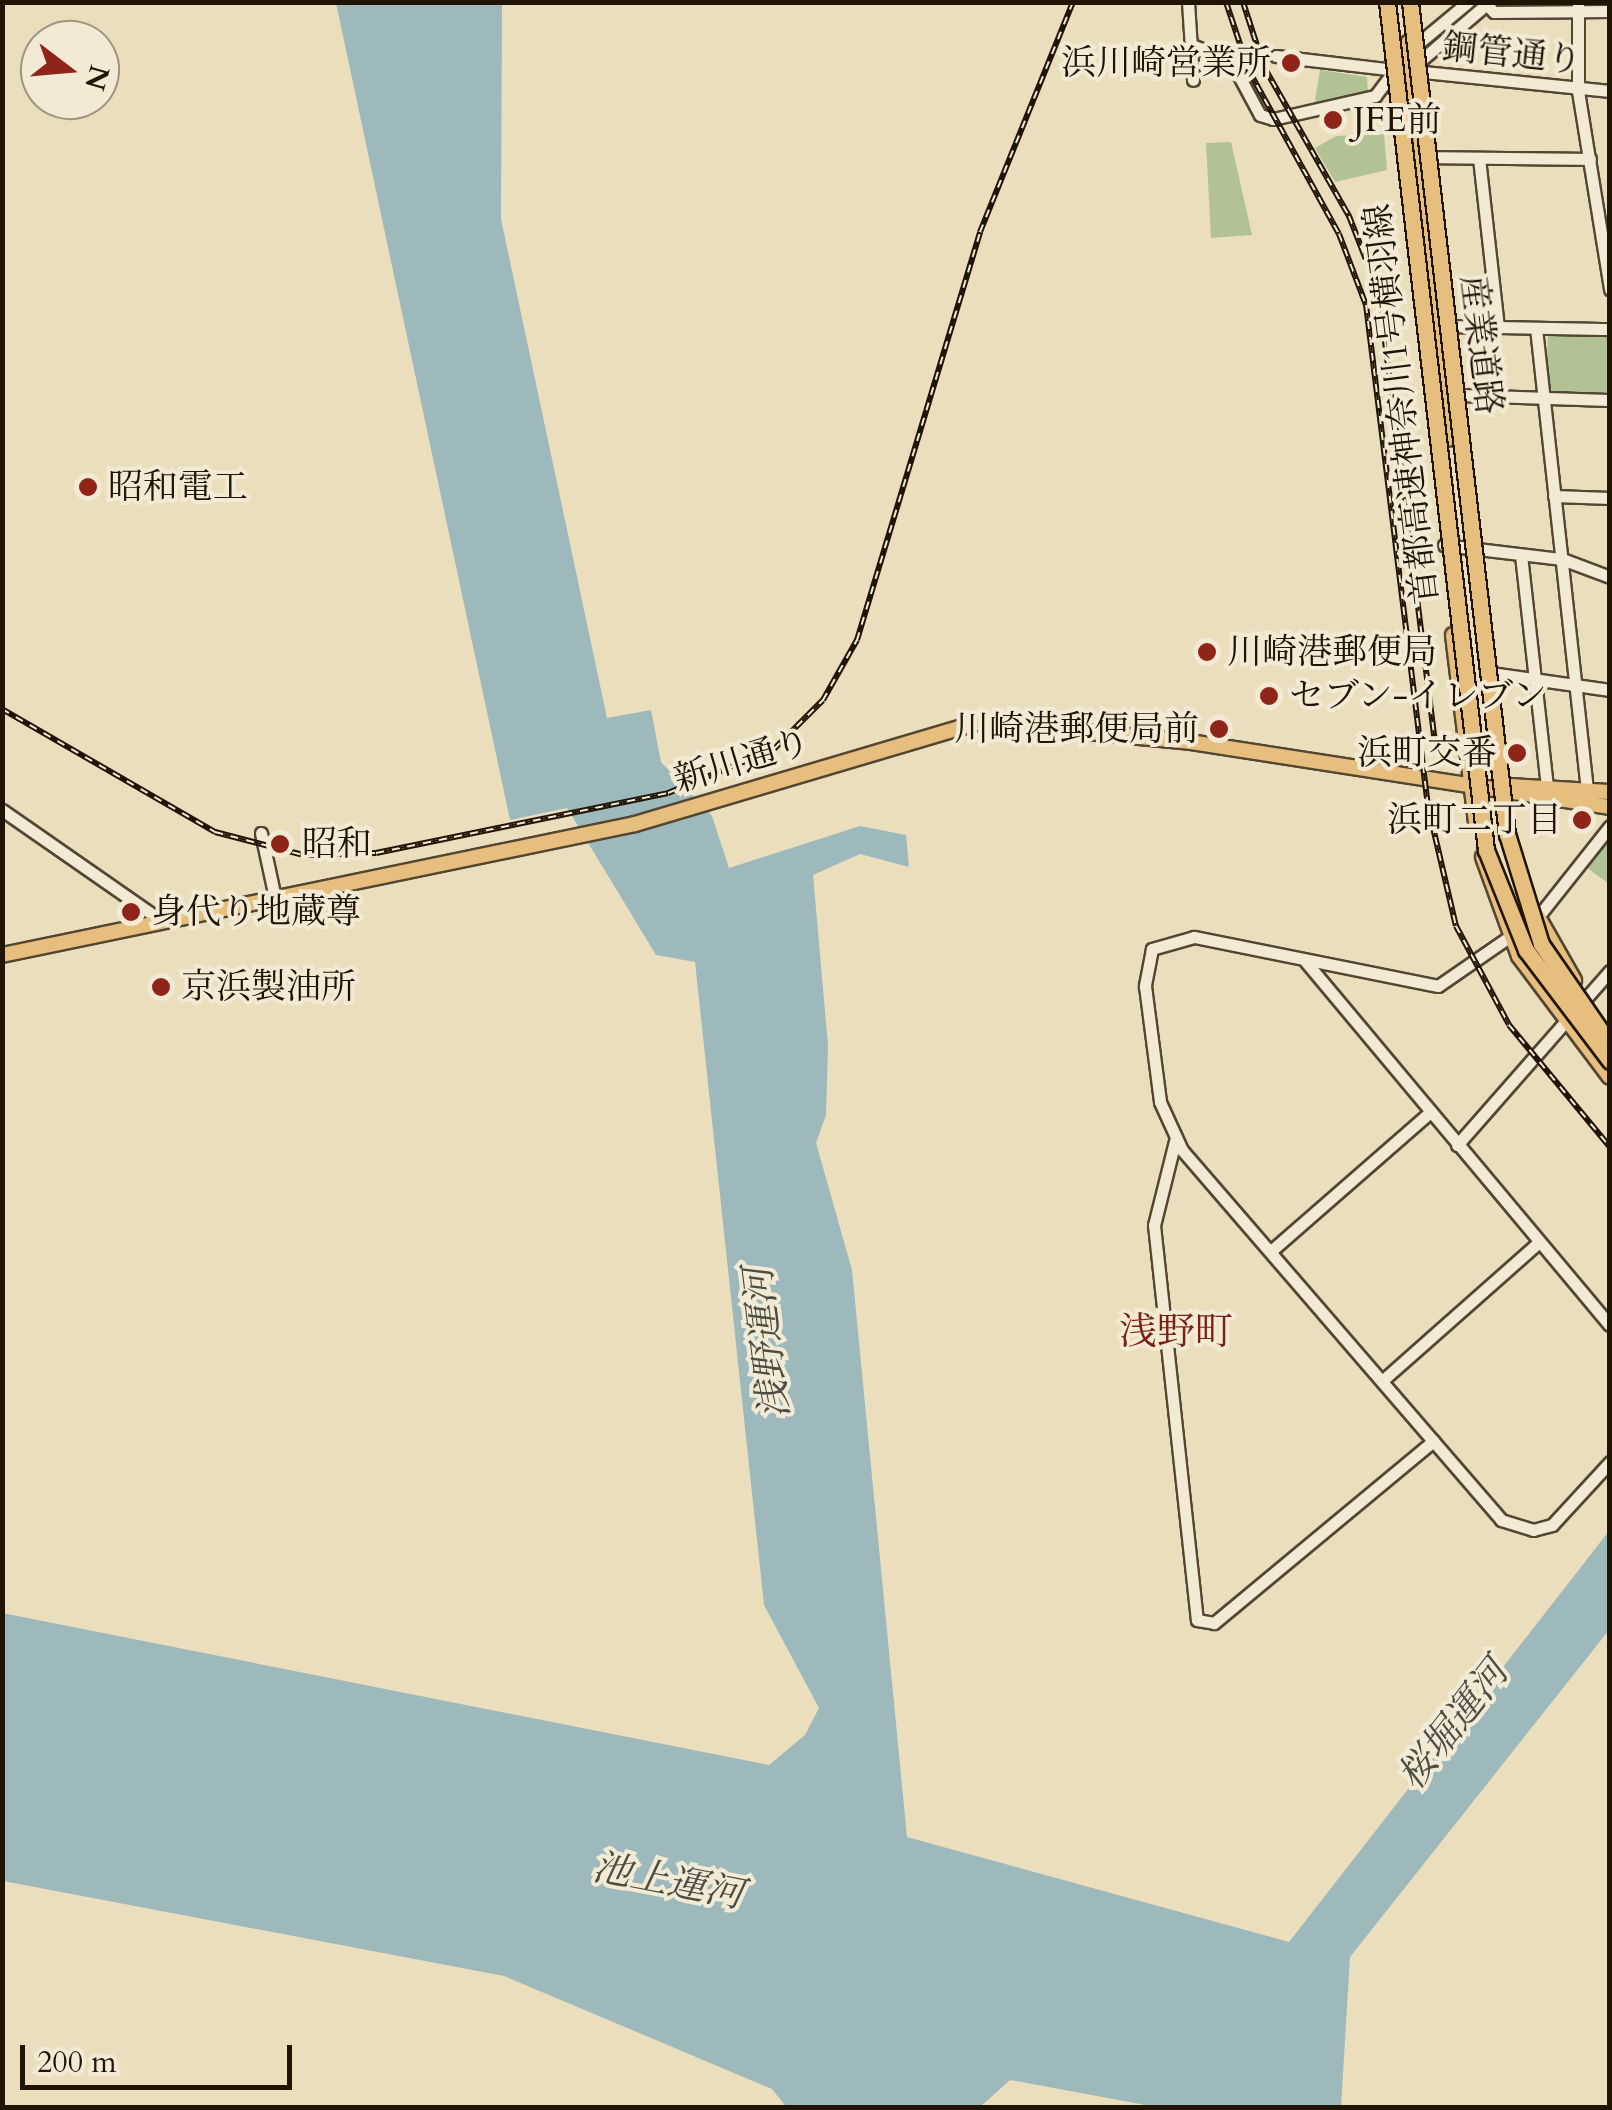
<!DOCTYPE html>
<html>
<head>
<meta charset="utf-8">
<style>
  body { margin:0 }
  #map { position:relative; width:1612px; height:2110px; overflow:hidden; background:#ebdebd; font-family:Cardo,"Noto Serif JP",serif }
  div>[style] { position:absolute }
  .green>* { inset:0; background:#b2c295; transform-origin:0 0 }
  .water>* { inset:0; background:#9eb9bc }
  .roads { filter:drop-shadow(2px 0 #534633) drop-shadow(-2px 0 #534633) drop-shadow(0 2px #534633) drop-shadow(0 -2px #534633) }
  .minor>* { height:11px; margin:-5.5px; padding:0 5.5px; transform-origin:5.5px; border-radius:5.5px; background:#f2ead4 }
  .major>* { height:14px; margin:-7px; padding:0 7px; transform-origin:7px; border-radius:7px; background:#e6bf7e }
  .highway>* { height:15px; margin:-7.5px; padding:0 7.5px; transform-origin:7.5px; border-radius:7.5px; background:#e6bf7e }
  .rail>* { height:6px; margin-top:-3px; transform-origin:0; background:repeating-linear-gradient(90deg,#f2ead4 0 8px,#201405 0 16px); box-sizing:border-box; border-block:2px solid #201405 }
  .bridges { filter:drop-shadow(2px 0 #201405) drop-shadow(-2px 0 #201405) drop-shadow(0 2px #201405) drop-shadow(0 -2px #201405) }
  .highway-bridge>* { height:15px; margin:-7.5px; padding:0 7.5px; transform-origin:7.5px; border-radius:7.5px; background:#e6bf7e }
  .dots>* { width:28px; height:28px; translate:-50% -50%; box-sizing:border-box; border:5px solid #f2ead4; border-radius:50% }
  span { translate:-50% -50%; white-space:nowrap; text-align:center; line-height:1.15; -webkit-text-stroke:8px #f2ead4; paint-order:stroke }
  .street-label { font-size:35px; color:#201405 }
  .poi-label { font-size:35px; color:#201405 }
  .right { translate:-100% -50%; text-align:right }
  .left { translate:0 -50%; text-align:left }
  .neighbourhood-label { font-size:38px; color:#7a1f14 }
  .water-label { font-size:38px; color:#4c4e45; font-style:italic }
  .frame { position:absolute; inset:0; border:5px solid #201405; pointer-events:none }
  .north { position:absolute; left:20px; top:20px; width:100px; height:100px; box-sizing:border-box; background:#f2ead4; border:2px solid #9e9481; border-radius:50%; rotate:106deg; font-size:28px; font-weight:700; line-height:40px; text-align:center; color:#201405 }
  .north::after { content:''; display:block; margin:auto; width:35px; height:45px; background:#8f2418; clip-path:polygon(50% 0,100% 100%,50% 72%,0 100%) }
  .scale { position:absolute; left:20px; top:2045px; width:272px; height:45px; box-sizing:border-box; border:5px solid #201405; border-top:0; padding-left:12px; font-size:30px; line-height:35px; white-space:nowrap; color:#201405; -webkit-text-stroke:8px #f2ead4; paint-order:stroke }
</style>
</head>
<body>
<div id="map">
  <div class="green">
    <i style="clip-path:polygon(1320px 70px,1367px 77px,1368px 93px,1314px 106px)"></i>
    <i style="clip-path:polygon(1384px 134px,1387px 170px,1335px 182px,1315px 148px,1336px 136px)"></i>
    <i style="clip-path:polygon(1231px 142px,1252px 235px,1211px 238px,1206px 143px)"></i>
    <i style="left:1548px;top:331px;width:61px;height:62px;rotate:2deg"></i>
    <i style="clip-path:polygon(1603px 842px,1609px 846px,1609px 884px,1586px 867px)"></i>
  </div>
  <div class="water">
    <i style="clip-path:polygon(336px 3px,502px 3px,501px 219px,607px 718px,651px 710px,661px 762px,712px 816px,729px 868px,860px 826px,906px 835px,909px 867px,860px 854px,813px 875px,828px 1045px,826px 1115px,816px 1143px,852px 1270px,907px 1837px,1289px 1942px,1609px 1531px,1609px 1630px,1350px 1957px,1341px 2107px,1156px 2107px,1010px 2080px,980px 2107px,787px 2108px,772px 2089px,504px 1976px,3px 1881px,2px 1613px,769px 1765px,805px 1735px,819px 1708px,764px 1605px,695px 962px,656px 955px,567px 808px,510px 820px)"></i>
  </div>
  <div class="roads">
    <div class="minor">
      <i style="left:1188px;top:2px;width:78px;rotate:86.3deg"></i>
      <i style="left:1578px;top:2px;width:89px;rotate:90deg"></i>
      <i style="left:1578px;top:91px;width:201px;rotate:80.8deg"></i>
      <i style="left:1487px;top:5px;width:10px;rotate:45deg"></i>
      <i style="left:1494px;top:12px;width:116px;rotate:-0.5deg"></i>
      <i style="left:1192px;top:45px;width:42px;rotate:22.3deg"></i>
      <i style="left:1231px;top:61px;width:61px;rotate:61.8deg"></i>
      <i style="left:1260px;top:115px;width:14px;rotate:17deg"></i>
      <i style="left:1273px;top:119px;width:105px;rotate:-12.7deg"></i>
      <i style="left:1375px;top:96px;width:56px;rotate:-52.9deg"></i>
      <i style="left:1409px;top:51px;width:77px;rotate:-39.7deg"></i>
      <i style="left:1276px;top:56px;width:121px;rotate:6.7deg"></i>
      <i style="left:1413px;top:67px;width:100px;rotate:-40.5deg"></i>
      <i style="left:1414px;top:71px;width:197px;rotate:5.8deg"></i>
      <i style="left:1424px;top:157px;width:166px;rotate:0.7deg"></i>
      <i style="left:1479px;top:158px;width:170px;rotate:83.6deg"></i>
      <i style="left:1451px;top:326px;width:159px;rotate:1.1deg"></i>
      <i style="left:1536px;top:328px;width:465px;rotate:83.7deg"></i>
      <i style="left:1458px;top:395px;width:152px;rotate:1.9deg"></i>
      <i style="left:1554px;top:496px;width:56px;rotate:2deg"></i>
      <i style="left:1444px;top:545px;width:119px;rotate:6.8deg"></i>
      <i style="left:1562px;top:559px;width:51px;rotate:20.6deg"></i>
      <i style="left:1521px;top:555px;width:234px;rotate:83.6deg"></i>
      <i style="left:1491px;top:673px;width:120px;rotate:8.1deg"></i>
      <i style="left:2px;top:810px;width:193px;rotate:34.8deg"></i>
      <i style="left:1610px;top:826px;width:116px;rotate:128.4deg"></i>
      <i style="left:1538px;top:917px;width:121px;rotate:145.4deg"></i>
      <i style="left:1438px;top:986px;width:249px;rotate:-168.6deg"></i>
      <i style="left:1194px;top:937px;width:44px;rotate:164.1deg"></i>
      <i style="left:1152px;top:949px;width:38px;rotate:101deg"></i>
      <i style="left:1145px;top:986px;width:117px;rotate:82.6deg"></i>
      <i style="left:1160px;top:1102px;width:53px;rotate:65.4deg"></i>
      <i style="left:1182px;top:1150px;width:489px;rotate:49.2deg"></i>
      <i style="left:1501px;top:1520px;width:34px;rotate:17deg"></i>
      <i style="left:1533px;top:1530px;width:20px;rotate:-15deg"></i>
      <i style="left:1552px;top:1525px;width:86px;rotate:-47.4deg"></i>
      <i style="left:261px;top:833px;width:66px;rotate:77.8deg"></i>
      <i style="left:1306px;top:962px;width:473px;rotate:50.1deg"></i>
      <i style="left:1176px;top:1137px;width:91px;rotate:104deg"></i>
      <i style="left:1154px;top:1225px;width:397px;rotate:83.8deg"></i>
      <i style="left:1197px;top:1620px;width:17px;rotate:10deg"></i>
      <i style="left:1214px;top:1623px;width:285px;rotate:-39.7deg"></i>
      <i style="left:1457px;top:1145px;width:232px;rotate:-48.7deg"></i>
      <i style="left:1271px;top:1251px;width:210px;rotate:-41.1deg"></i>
      <i style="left:1383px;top:1380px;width:207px;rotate:-41.5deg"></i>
    </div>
    <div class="major">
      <i style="left:1408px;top:43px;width:53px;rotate:83.5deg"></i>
      <i style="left:1453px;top:635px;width:188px;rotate:83deg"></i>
      <i style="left:1509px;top:786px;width:101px;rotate:3.4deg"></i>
      <i style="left:1483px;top:857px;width:105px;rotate:70deg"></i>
      <i style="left:1519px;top:956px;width:151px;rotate:53.1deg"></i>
      <i style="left:1538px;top:917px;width:73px;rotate:60.3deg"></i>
      <i style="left:2px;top:955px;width:646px;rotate:-11.69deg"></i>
      <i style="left:635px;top:824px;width:360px;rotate:-16.5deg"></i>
      <i style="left:980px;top:722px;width:211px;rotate:5.4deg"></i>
      <i style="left:1190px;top:742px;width:425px;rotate:8.8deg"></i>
    </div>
    <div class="highway">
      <i style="left:1419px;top:125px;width:314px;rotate:84.5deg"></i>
    </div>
  </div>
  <div class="rail">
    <i style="left:1226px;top:2px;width:73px;rotate:71.6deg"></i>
    <i style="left:1249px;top:71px;width:186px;rotate:61.1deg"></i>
    <i style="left:1339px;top:234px;width:76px;rotate:69.2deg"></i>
    <i style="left:1366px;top:305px;width:505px;rotate:82.95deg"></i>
    <i style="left:1428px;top:806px;width:123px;rotate:76.9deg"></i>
    <i style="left:1456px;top:926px;width:112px;rotate:61.8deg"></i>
    <i style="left:1509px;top:1025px;width:158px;rotate:50.4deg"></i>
    <i style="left:1243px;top:2px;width:68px;rotate:72.1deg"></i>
    <i style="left:1264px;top:67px;width:172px;rotate:60.3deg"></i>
    <i style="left:1349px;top:216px;width:83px;rotate:68.7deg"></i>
    <i style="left:1379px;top:293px;width:447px;rotate:82.9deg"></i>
    <i style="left:2px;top:709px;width:246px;rotate:30deg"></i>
    <i style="left:215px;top:832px;width:91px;rotate:14.6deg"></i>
    <i style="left:303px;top:855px;width:73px;rotate:-1.6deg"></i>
    <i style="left:376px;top:853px;width:298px;rotate:-11.6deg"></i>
    <i style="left:668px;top:793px;width:115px;rotate:-22.5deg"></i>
    <i style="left:774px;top:749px;width:69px;rotate:-45deg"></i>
    <i style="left:823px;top:700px;width:69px;rotate:-60.5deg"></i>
    <i style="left:857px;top:640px;width:426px;rotate:-73.2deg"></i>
    <i style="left:980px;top:232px;width:248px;rotate:-68deg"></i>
  </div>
  <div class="bridges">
    <div class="highway-bridge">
      <i style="left:1387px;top:2px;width:854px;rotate:83.34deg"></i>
      <i style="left:1486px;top:850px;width:108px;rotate:68.2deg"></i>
      <i style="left:1526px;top:950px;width:139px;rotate:52.9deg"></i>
      <i style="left:1410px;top:2px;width:838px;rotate:83.35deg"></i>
      <i style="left:1507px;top:834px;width:115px;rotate:72.8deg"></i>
      <i style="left:1541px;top:944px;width:121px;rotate:55.4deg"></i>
    </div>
  </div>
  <div class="dots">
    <i style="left:1291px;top:63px;background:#8f2418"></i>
    <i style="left:1333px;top:120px;background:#8f2418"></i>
    <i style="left:88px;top:487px;background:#8f2418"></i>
    <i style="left:1207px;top:652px;background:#8f2418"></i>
    <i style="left:1269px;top:696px;background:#8f2418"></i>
    <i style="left:1219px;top:729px;background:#8f2418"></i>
    <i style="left:1517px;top:753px;background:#8f2418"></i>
    <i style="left:1582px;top:820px;background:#8f2418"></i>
    <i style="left:280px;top:844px;background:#8f2418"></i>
    <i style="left:131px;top:912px;background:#8f2418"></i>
    <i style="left:161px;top:987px;background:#8f2418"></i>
  </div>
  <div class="street-label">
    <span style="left:1512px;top:54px;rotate:6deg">鋼管通り</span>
    <span style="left:1481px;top:345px;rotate:83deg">産業道路</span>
    <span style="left:1402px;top:404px;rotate:-97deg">首都高速神奈川1号横羽線</span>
    <span style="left:742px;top:761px;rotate:-17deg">新川通り</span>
  </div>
  <div class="poi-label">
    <span class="right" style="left:1271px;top:63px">浜川崎営業所</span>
    <span class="left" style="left:1353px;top:120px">JFE前</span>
    <span class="left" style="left:108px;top:487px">昭和電工</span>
    <span class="left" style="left:1227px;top:652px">川崎港郵便局</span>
    <span class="left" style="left:1289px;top:696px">セブン-イレブン</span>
    <span class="right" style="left:1199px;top:729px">川崎港郵便局前</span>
    <span class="right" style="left:1497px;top:753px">浜町交番</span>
    <span class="right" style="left:1562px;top:820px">浜町二丁目</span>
    <span class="left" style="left:302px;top:844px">昭和</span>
    <span class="left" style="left:151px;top:912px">身代り地蔵尊</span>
    <span class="left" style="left:181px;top:987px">京浜製油所</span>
  </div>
  <div class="neighbourhood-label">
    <span style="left:1176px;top:1333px">浅野町</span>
  </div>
  <div class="water-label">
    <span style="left:768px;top:1343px;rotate:-97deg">浅野運河</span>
    <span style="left:1454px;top:1725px;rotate:-52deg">桜堀運河</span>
    <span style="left:668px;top:1882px;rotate:11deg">池上運河</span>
  </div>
  <div class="frame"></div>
  <div class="north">N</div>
  <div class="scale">200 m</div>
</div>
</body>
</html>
